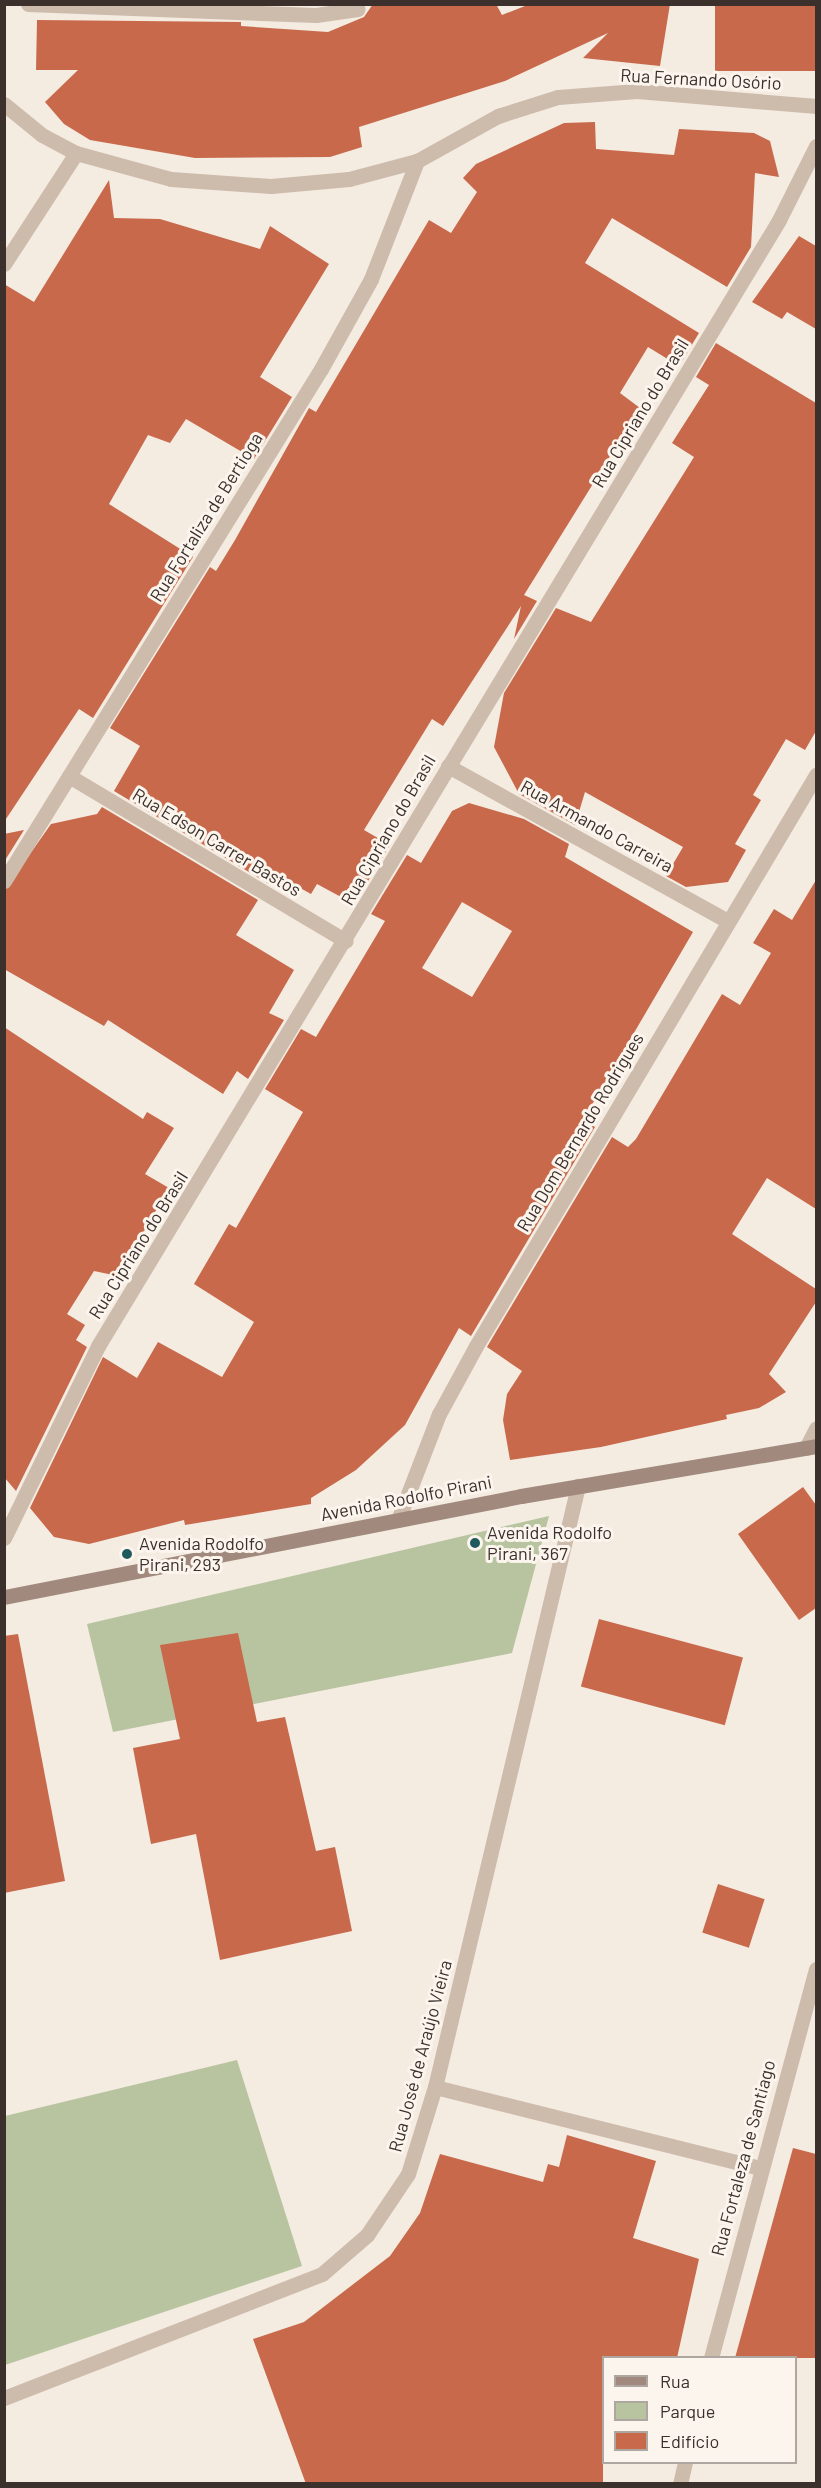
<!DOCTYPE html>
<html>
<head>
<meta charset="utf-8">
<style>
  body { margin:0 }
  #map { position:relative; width:821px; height:2488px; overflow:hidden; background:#f4ebe1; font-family:Barlow,sans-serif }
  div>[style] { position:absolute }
  .green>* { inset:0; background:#b8c4a0 }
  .building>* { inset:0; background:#c8694b; transform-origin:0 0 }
  .lane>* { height:15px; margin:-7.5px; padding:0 7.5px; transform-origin:7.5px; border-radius:7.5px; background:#cdbbac }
  .street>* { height:15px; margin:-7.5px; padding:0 7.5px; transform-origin:7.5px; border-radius:7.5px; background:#cdbbac }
  .secondary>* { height:15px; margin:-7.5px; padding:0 7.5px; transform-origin:7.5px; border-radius:7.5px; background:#a18a7d }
  .dots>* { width:16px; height:16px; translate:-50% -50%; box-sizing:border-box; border:3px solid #fbf5ee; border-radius:50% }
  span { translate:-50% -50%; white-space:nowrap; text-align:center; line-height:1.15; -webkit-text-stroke:6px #fbf5ee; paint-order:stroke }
  .street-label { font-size:18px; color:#3b302b }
  .poi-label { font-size:18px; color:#3b302b }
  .left { translate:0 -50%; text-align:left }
  .frame { position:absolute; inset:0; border:6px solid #3b302b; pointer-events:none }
  .legend { position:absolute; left:602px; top:2356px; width:195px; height:108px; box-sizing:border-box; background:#fbf5ee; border:2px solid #aea6a0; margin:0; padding:8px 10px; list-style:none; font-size:18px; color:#3b302b }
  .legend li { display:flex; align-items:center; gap:12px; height:30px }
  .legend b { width:30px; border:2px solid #aea6a0 }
</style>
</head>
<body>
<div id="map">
  <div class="green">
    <i style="clip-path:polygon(549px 1516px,512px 1653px,113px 1732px,87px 1624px)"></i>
    <i style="clip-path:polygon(237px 2060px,302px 2266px,5px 2365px,5px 2116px)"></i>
  </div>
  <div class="building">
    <i style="clip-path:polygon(373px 4px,496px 4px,502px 15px,530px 4px,670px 4px,660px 66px,583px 58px,608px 33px,505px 81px,359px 127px,362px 147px,330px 157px,195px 158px,90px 140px,64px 124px,45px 102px,78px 70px,36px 70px,37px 20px,241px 22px,241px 26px,328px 32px,364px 17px)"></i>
    <i style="left:715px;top:4px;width:101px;height:67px"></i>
    <i style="clip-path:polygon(595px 122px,596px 149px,674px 155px,679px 129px,754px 133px,770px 141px,779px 177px,755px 173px,751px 247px,727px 287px,612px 218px,585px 263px,699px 333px,679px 366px,648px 347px,620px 393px,640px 408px,524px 595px,537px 601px,514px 639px,521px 606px,443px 726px,432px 719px,364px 830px,390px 845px,354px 904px,317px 884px,311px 894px,275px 874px,269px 884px,114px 791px,140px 746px,110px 728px,210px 567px,216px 571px,235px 540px,309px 408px,316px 412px,429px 220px,451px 233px,477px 192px,463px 178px,476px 164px,564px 123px)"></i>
    <i style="clip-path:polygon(109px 180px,114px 218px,160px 219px,260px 249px,270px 226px,329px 264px,260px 377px,292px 397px,254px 459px,186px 419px,170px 443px,148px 435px,109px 504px,193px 557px,93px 718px,79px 709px,4px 822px,4px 284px,34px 302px)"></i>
    <i style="clip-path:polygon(799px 236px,816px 246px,816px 329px,787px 312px,782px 319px,752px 302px)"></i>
    <i style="clip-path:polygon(716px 343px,816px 403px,816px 731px,805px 750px,786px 739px,753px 795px,761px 800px,735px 844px,746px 850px,728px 882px,686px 887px,666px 876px,683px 847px,585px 792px,575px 825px,519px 794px,494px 747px,504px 693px,556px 608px,591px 622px,694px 457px,672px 443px,709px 385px,696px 377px)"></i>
    <i style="clip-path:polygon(evenodd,469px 803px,524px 819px,569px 844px,565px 857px,693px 932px,583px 1120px,595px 1127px,471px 1336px,459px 1328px,405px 1425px,356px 1470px,311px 1498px,311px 1504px,185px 1525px,184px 1520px,89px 1544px,54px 1537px,30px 1508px,103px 1357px,137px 1378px,158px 1342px,222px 1377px,254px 1322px,194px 1284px,229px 1224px,236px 1228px,303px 1112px,265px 1089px,301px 1029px,316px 1037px,385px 921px,371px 914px,407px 855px,421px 863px,452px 811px,469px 803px,462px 902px,512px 931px,472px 997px,422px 968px,462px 902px)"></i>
    <i style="clip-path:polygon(102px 807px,258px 900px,236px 935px,294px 970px,269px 1013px,284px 1020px,248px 1079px,237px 1071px,223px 1094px,108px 1020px,104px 1026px,4px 969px,4px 891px,51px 824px,97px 814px)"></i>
    <i style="clip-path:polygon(24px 830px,4px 862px,4px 834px)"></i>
    <i style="clip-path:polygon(816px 880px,816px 1209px,767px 1178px,732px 1234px,816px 1289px,816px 1302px,769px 1374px,786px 1392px,759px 1408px,726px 1415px,727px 1419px,601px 1447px,510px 1460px,503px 1420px,507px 1394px,522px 1371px,487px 1347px,612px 1137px,628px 1147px,636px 1139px,722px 994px,740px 1005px,771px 953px,753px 943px,774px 909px,792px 920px)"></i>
    <i style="clip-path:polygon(4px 1027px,143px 1119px,147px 1112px,174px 1128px,145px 1174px,169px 1188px,118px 1276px,94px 1271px,67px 1314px,85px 1325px,76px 1340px,87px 1347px,16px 1491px,4px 1477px)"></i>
    <i style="clip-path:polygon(803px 1487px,816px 1505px,816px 1608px,799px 1620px,738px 1534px)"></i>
    <i style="left:599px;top:1619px;width:149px;height:70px;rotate:15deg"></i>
    <i style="clip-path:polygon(238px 1633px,257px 1722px,285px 1717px,316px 1851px,335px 1847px,352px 1931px,220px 1960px,196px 1834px,151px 1844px,133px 1748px,180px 1739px,160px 1645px)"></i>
    <i style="clip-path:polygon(18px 1634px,65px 1881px,4px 1893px,4px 1636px)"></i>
    <i style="left:718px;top:1884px;width:49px;height:51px;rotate:18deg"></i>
    <i style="clip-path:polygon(567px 2135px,656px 2161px,633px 2238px,699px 2259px,677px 2358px,603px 2358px,603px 2484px,306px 2484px,253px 2339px,304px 2322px,390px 2256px,420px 2213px,440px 2154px,543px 2182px,548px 2164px,559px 2167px)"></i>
    <i style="clip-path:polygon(793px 2148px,816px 2154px,816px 2358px,735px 2358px)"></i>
  </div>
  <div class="lane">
    <i style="left:28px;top:4px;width:288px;rotate:2.2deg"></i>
    <i style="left:316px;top:15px;width:42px;rotate:-8.1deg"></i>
    <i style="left:435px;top:2087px;width:334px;rotate:14deg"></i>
  </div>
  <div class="street">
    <i style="left:4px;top:104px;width:49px;rotate:39.2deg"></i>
    <i style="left:42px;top:135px;width:38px;rotate:28deg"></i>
    <i style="left:76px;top:153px;width:98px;rotate:15.3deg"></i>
    <i style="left:171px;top:179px;width:100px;rotate:4deg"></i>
    <i style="left:271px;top:186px;width:78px;rotate:-5.1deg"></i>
    <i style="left:349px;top:179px;width:70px;rotate:-14.8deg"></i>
    <i style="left:417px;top:161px;width:93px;rotate:-29.1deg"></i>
    <i style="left:498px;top:116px;width:63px;rotate:-17.6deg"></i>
    <i style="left:558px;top:97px;width:79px;rotate:-4.3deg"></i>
    <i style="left:637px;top:91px;width:180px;rotate:4.8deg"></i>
    <i style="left:4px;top:264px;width:132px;rotate:-57deg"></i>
    <i style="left:448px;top:766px;width:320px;rotate:29deg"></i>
    <i style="left:69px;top:776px;width:322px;rotate:30.8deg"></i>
    <i style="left:4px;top:881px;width:602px;rotate:-58.24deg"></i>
    <i style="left:321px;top:369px;width:103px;rotate:-60.9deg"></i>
    <i style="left:371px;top:279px;width:127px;rotate:-68.7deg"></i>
    <i style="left:806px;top:1448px;width:22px;rotate:-63deg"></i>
    <i style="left:398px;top:1520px;width:114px;rotate:-68.9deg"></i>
    <i style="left:439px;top:1414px;width:77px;rotate:-61.4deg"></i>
    <i style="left:476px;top:1346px;width:665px;rotate:-59.23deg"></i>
    <i style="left:4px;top:1538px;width:214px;rotate:-63.9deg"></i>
    <i style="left:98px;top:1346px;width:1316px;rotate:-58.83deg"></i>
    <i style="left:779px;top:220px;width:83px;rotate:-63.4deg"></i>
    <i style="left:711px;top:2358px;width:403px;rotate:-74.9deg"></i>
    <i style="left:4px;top:2398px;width:341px;rotate:-21.3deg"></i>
    <i style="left:322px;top:2274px;width:60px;rotate:-40.9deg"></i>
    <i style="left:367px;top:2235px;width:73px;rotate:-56.1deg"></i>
    <i style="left:408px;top:2174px;width:91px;rotate:-72.8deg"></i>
    <i style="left:435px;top:2087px;width:618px;rotate:-76.62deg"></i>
    <i style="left:680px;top:2484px;width:23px;rotate:-77deg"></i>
  </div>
  <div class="secondary">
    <i style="left:4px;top:1597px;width:527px;rotate:-11.05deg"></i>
    <i style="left:521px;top:1496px;width:299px;rotate:-9.6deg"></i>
  </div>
  <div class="dots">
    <i style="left:475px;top:1543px;background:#1f5a5e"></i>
    <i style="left:127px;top:1554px;background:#1f5a5e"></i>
  </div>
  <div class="street-label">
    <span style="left:701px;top:79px;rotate:3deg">Rua Fernando Osório</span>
    <span style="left:640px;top:413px;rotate:-59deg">Rua Cipriano do Brasil</span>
    <span style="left:206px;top:517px;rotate:-58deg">Rua Fortaliza de Bertioga</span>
    <span style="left:597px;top:826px;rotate:29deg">Rua Armando Carreira</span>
    <span style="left:388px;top:830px;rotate:-60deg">Rua Cipriano do Brasil</span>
    <span style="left:217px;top:842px;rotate:31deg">Rua Edson Carrer Bastos</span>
    <span style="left:580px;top:1132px;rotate:-59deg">Rua Dom Bernardo Rodrigues</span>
    <span style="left:138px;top:1245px;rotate:-58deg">Rua Cipriano do Brasil</span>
    <span style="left:406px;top:1498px;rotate:-11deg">Avenida Rodolfo Pirani</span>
    <span style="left:420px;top:2056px;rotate:-75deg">Rua José de Araújo Vieira</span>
    <span style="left:743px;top:2158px;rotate:-75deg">Rua Fortaleza de Santiago</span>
  </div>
  <div class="poi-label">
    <span class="left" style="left:487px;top:1543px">Avenida Rodolfo<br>Pirani, 367</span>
    <span class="left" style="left:139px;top:1554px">Avenida Rodolfo<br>Pirani, 293</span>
  </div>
  <div class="frame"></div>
  <ul class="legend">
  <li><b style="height:8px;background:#a18a7d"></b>Rua</li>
  <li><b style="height:16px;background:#b8c4a0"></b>Parque</li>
  <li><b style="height:16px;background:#c8694b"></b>Edifício</li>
  </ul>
</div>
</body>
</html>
